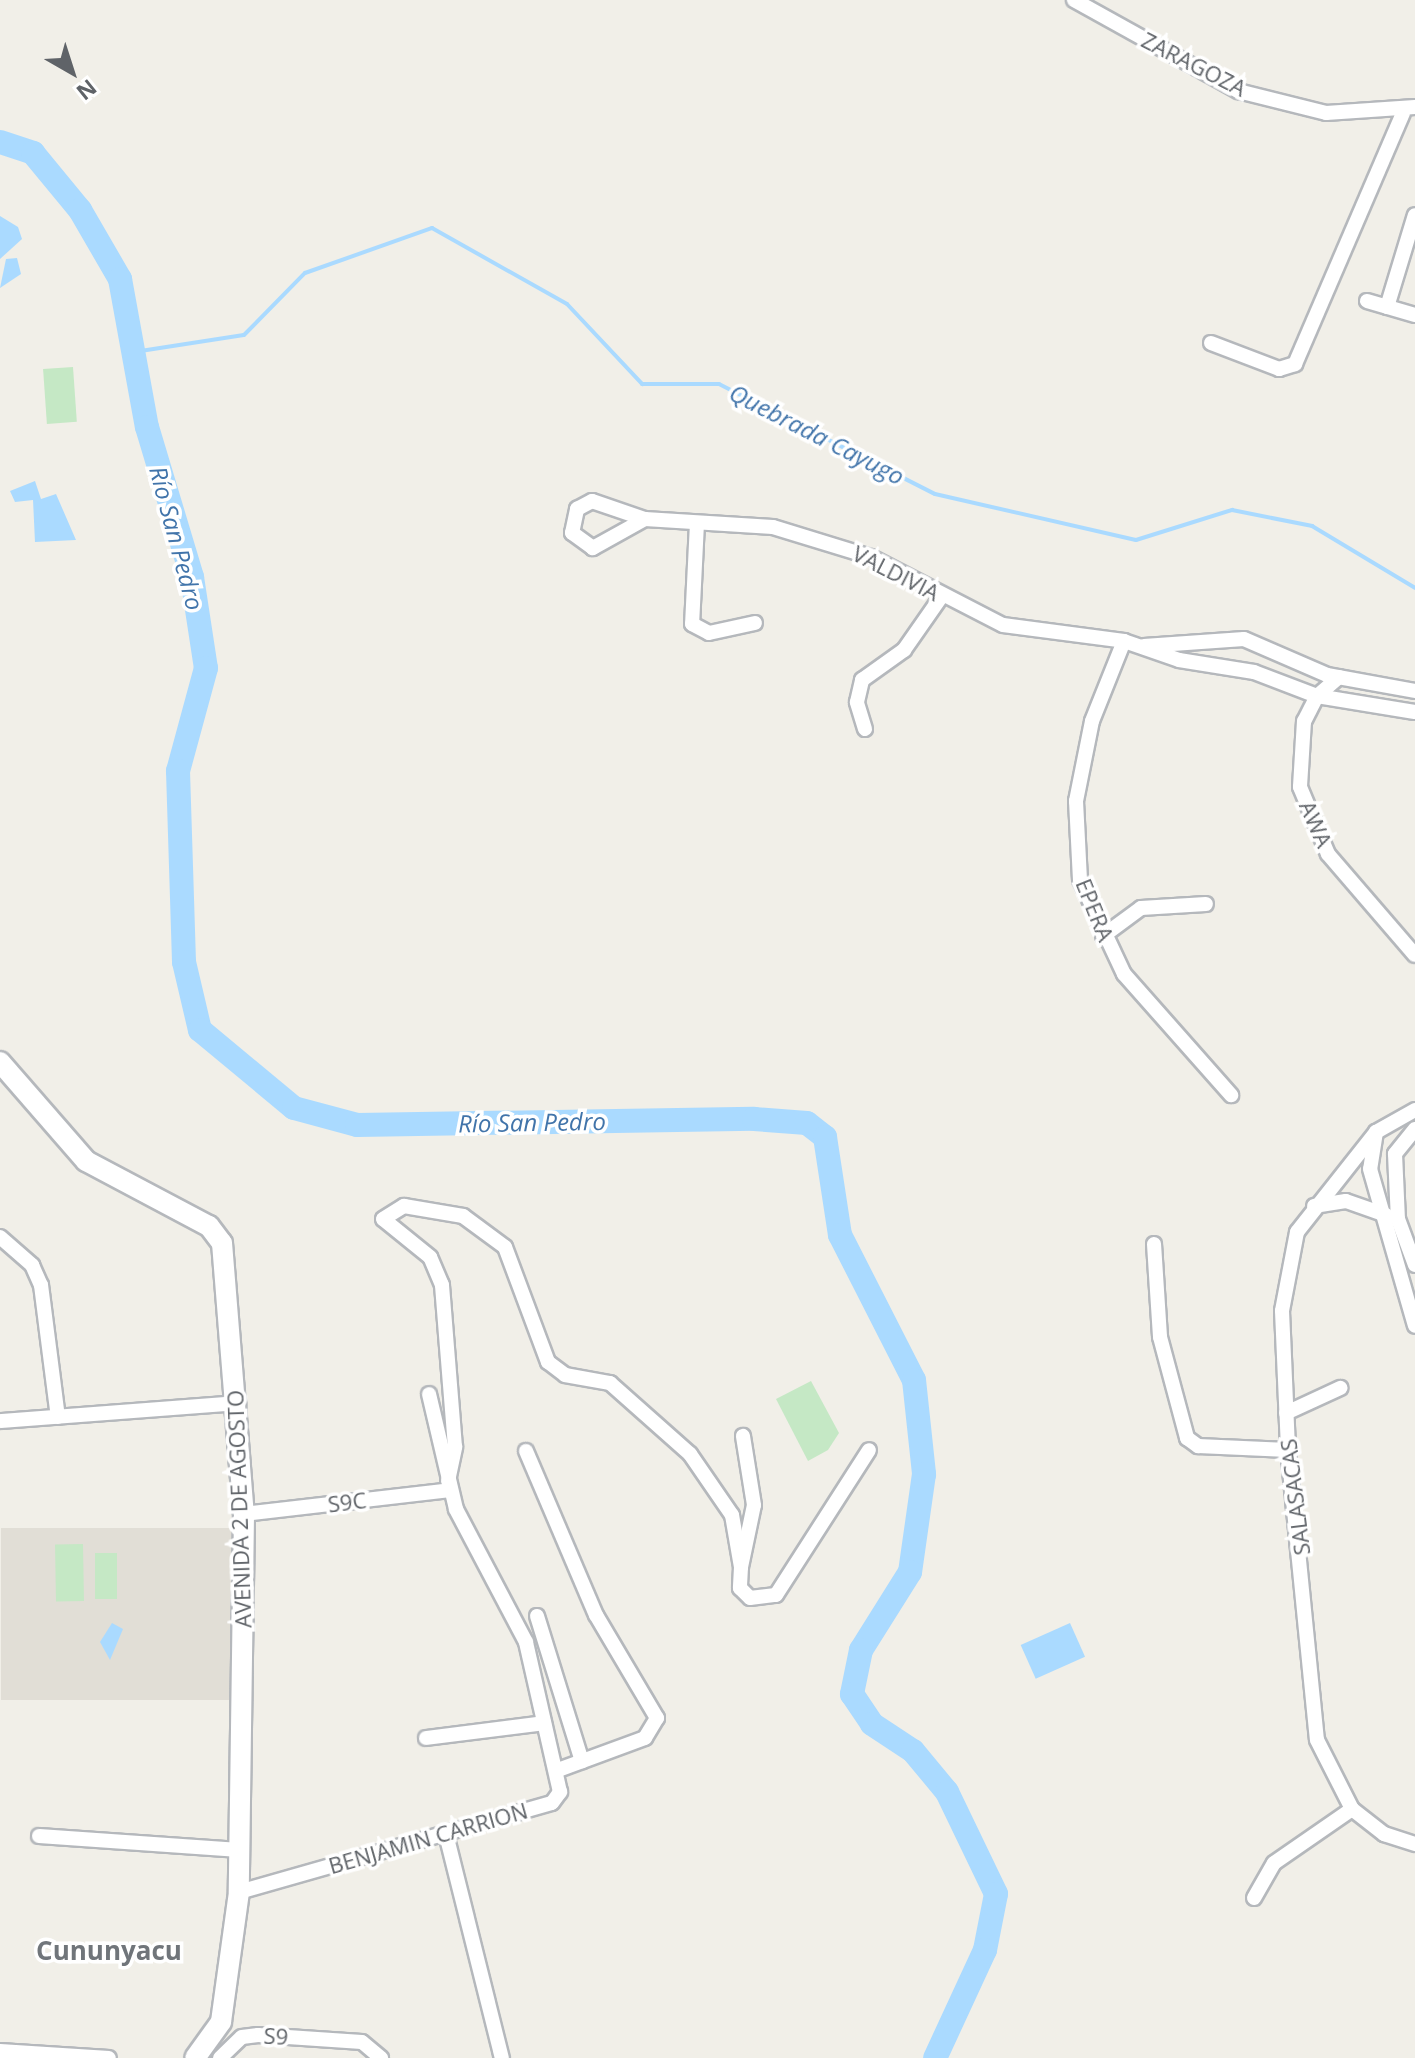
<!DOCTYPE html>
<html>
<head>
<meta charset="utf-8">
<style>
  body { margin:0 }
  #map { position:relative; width:1415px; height:2058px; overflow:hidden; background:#f1efe8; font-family:"Open Sans",sans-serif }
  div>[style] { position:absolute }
  .education>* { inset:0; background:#e1ded6; transform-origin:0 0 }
  .green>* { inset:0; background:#c5e8c5; transform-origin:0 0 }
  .water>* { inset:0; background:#aadaff; transform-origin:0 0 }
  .stream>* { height:4px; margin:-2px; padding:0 2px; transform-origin:2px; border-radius:2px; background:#aadaff }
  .river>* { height:24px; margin:-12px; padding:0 12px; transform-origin:12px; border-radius:12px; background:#aadaff }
  .roads { filter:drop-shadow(2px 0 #b5b8bc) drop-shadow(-2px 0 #b5b8bc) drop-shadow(0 2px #b5b8bc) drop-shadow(0 -2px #b5b8bc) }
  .street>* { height:14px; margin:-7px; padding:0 7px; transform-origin:7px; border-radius:7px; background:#fff }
  .secondary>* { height:20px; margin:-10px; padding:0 10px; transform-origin:10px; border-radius:10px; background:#fff }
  span { translate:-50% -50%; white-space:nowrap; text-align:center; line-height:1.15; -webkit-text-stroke:7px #fff; paint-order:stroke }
  .street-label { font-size:22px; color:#5f6368 }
  .water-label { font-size:24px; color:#4174aa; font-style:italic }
  .quarter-label { font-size:26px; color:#70757a; font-weight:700 }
  .north { position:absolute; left:32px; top:32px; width:80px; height:80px; -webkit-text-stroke:6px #fff; paint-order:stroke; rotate:141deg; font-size:22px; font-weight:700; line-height:32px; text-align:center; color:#5f6368 }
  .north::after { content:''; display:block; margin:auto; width:28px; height:36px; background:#5f6368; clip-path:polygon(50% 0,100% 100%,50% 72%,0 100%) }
</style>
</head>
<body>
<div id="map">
  <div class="education">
    <i style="left:234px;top:1528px;width:172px;height:233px;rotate:90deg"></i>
  </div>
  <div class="green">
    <i style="left:73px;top:367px;width:55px;height:30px;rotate:86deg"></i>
    <i style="clip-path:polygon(811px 1381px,839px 1433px,828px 1450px,808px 1461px,776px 1399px)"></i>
    <i style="left:83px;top:1544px;width:57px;height:28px;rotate:89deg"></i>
    <i style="left:95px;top:1553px;width:22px;height:46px"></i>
  </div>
  <div class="water">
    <i style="clip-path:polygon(0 216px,18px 227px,22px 239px,0 259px)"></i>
    <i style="clip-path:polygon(17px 258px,21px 274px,0 288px,6px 259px)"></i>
    <i style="clip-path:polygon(35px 481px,41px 499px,56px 494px,76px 540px,35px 542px,33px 500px,15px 502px,10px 491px)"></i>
    <i style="clip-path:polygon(112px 1623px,123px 1629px,110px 1660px,100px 1642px)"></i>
    <i style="left:1070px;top:1623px;width:37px;height:54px;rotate:66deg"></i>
  </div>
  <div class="stream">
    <i style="left:134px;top:352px;width:111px;rotate:-8.8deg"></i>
    <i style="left:244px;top:335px;width:87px;rotate:-45.5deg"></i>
    <i style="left:305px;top:273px;width:135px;rotate:-19.5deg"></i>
    <i style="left:432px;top:228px;width:155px;rotate:29.4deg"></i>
    <i style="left:567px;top:304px;width:110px;rotate:46.8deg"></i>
    <i style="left:642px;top:384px;width:77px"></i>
    <i style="left:719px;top:384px;width:242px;rotate:27deg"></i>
    <i style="left:935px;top:494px;width:206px;rotate:12.9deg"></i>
    <i style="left:1136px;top:540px;width:101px;rotate:-17.4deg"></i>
    <i style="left:1232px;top:510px;width:82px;rotate:11.3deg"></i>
    <i style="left:1312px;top:526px;width:120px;rotate:31deg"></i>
  </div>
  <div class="river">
    <i style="left:0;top:142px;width:35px;rotate:18deg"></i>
    <i style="left:33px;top:153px;width:74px;rotate:50.5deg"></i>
    <i style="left:80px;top:210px;width:80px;rotate:59.9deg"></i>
    <i style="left:120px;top:279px;width:150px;rotate:79.7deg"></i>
    <i style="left:147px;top:427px;width:157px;rotate:73.3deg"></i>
    <i style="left:192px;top:577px;width:92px;rotate:81.3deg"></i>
    <i style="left:206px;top:668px;width:107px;rotate:105.2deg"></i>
    <i style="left:178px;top:771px;width:191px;rotate:88.2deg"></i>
    <i style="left:184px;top:962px;width:70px;rotate:76.8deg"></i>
    <i style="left:200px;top:1030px;width:122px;rotate:39.7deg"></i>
    <i style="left:294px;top:1108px;width:65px;rotate:15.1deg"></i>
    <i style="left:357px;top:1125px;width:397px;rotate:-0.9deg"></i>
    <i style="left:754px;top:1119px;width:53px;rotate:4.3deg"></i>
    <i style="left:807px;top:1123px;width:23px;rotate:38deg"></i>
    <i style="left:825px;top:1137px;width:99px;rotate:81.3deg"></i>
    <i style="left:840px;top:1235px;width:163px;rotate:63deg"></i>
    <i style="left:914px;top:1380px;width:95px;rotate:83.9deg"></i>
    <i style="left:924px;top:1474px;width:99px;rotate:98.1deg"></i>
    <i style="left:910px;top:1572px;width:92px;rotate:122.1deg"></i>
    <i style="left:861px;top:1650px;width:45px;rotate:101.6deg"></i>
    <i style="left:852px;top:1694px;width:36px;rotate:56deg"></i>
    <i style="left:872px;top:1724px;width:49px;rotate:33.4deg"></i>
    <i style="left:913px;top:1751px;width:53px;rotate:50.3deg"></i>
    <i style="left:947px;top:1792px;width:113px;rotate:64.3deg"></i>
    <i style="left:996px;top:1894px;width:57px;rotate:101.1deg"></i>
    <i style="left:985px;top:1950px;width:119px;rotate:114.8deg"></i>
  </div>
  <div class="roads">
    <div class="street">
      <i style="left:1074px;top:0;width:188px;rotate:29deg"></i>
      <i style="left:1238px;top:91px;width:91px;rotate:14deg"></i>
      <i style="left:1326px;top:113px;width:89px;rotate:-3.9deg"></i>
      <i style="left:1367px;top:301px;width:50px;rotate:16.3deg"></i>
      <i style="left:1387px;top:307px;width:96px;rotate:-73.1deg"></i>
      <i style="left:1211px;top:343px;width:73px;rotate:20.9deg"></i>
      <i style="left:1279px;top:369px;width:17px;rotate:-17deg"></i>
      <i style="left:1295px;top:364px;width:273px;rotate:-66.7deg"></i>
      <i style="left:645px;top:519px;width:60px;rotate:150.9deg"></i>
      <i style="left:593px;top:548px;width:26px;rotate:-144deg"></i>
      <i style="left:572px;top:533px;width:25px;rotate:-78deg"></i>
      <i style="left:577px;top:509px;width:17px;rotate:-28deg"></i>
      <i style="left:592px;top:501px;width:56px;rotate:18.8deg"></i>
      <i style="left:645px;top:519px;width:128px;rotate:3.6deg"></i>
      <i style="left:773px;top:527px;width:102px;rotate:17deg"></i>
      <i style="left:871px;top:557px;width:148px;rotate:27.3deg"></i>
      <i style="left:1003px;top:625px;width:122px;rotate:7.5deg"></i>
      <i style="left:1124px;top:641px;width:58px;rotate:19.1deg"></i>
      <i style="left:1179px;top:660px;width:76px;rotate:9.1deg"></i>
      <i style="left:1254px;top:672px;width:67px;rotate:20.9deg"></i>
      <i style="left:1317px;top:696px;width:99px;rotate:9.3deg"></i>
      <i style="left:697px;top:523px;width:101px;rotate:92.8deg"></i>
      <i style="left:692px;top:624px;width:19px;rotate:28deg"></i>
      <i style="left:709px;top:633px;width:47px;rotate:-12.3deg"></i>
      <i style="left:1124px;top:641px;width:86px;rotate:111.8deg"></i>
      <i style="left:1092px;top:721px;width:82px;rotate:101.3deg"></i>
      <i style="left:1076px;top:801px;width:79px;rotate:87.1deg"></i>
      <i style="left:1080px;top:880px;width:104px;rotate:64.9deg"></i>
      <i style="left:1124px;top:974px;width:162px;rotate:48.5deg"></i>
      <i style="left:1144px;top:646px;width:100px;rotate:-4deg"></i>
      <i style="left:1244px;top:639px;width:90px;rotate:23.4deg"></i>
      <i style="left:1327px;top:675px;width:89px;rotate:10.3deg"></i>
      <i style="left:1339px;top:677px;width:29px;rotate:139deg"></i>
      <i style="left:1317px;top:696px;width:28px;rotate:117deg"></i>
      <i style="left:1304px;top:721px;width:66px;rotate:93.5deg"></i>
      <i style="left:1300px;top:787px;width:73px;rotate:67.3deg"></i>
      <i style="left:1328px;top:854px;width:133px;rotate:49.3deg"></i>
      <i style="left:865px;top:729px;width:28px;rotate:-107deg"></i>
      <i style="left:857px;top:702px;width:23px;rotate:-77deg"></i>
      <i style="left:862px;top:680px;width:52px;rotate:-35.5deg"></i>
      <i style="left:904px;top:650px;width:65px;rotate:-55.1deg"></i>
      <i style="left:1103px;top:936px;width:47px;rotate:-36.4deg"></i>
      <i style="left:1141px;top:908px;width:65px;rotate:-3.5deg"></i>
      <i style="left:1415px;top:1110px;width:45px;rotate:150.6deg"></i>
      <i style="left:1376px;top:1132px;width:37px;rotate:99deg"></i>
      <i style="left:1370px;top:1169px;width:163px;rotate:74deg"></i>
      <i style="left:1415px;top:1129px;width:32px;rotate:129deg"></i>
      <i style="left:1395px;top:1154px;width:65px;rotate:87.4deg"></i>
      <i style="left:1398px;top:1219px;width:49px;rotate:69.7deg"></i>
      <i style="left:1376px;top:1132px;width:127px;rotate:128.3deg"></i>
      <i style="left:1297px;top:1232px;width:80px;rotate:100.8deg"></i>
      <i style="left:1282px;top:1311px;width:139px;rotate:87.5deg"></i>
      <i style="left:1288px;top:1450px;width:291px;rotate:84.3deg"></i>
      <i style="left:1317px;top:1740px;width:77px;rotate:63.1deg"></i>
      <i style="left:1352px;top:1809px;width:41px;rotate:38deg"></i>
      <i style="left:1384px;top:1834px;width:33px;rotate:18deg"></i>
      <i style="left:1314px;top:1206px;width:32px;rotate:-9deg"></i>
      <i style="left:1346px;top:1201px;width:42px;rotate:19.3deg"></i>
      <i style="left:0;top:1237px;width:43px;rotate:41.2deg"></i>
      <i style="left:32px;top:1265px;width:22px;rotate:66deg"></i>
      <i style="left:41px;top:1285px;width:133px;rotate:82.7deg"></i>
      <i style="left:1154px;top:1244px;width:93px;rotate:86.3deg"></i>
      <i style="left:1160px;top:1337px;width:105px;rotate:75deg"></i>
      <i style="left:1187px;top:1438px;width:14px;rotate:36deg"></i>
      <i style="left:1198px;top:1446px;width:90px;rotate:2.5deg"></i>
      <i style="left:1286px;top:1413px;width:60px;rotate:-24.8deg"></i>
      <i style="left:0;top:1421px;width:239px;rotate:-4.3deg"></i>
      <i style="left:526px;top:1451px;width:178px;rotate:66.9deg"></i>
      <i style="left:596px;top:1615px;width:120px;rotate:59.4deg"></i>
      <i style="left:657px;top:1718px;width:23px;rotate:121deg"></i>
      <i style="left:645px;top:1738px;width:93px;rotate:159.8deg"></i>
      <i style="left:448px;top:1481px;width:35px;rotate:-78deg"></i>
      <i style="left:455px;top:1447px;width:163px;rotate:-94.6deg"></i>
      <i style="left:442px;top:1285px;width:30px;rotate:-113deg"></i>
      <i style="left:430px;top:1257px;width:60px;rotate:-141deg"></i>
      <i style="left:383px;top:1219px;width:25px;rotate:-32deg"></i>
      <i style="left:404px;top:1206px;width:60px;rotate:9.6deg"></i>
      <i style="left:463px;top:1216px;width:52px;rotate:36.4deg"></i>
      <i style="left:505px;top:1247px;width:123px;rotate:69.5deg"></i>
      <i style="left:548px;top:1362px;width:21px;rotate:37deg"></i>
      <i style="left:565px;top:1375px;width:46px;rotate:10.1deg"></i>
      <i style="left:610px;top:1383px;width:107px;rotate:41.6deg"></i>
      <i style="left:690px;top:1454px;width:74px;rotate:55.5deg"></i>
      <i style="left:732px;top:1515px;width:53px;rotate:80.2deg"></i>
      <i style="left:741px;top:1567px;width:63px;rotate:-78.2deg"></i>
      <i style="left:754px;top:1505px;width:70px;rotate:-99.1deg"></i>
      <i style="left:244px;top:1514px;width:207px;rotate:-6.6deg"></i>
      <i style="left:741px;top:1567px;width:21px;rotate:93deg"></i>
      <i style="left:740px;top:1588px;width:14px;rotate:45deg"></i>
      <i style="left:750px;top:1598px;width:26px;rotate:-7deg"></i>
      <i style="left:776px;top:1595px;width:172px;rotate:-57.3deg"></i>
      <i style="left:537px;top:1616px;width:152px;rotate:72.8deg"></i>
      <i style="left:426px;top:1738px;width:119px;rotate:-7.2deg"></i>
      <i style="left:446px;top:1834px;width:231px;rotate:76deg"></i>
      <i style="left:39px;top:1836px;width:201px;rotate:4deg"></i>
      <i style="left:239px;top:1892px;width:325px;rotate:-15.9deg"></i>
      <i style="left:552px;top:1803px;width:14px;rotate:-54deg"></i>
      <i style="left:560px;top:1792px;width:154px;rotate:-102.8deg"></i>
      <i style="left:526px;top:1642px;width:150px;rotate:-117.8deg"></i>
      <i style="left:456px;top:1509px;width:118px;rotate:-103.2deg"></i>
      <i style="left:1254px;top:1898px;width:40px;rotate:-60.3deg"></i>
      <i style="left:1274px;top:1863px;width:95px;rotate:-34.7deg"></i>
      <i style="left:0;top:2051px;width:109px;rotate:3.7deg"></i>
      <i style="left:220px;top:2058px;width:30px;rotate:-44deg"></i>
      <i style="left:242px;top:2037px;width:16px;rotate:-7deg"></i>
      <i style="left:258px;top:2035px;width:104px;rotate:3.9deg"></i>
      <i style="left:362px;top:2042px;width:25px;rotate:40deg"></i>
    </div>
    <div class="secondary">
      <i style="left:0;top:1062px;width:131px;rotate:49deg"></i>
      <i style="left:86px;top:1161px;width:139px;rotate:27.9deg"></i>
      <i style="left:209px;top:1226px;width:21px;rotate:53deg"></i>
      <i style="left:222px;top:1243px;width:272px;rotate:85.4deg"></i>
      <i style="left:244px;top:1514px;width:378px;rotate:90.8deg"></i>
      <i style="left:239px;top:1892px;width:131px;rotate:97.9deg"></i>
      <i style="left:221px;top:2022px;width:44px;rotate:125.8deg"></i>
    </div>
  </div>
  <div class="street-label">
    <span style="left:1194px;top:64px;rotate:27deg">ZARAGOZA</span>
    <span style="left:896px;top:573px;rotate:27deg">VALDIVIA</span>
    <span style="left:1316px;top:824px;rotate:66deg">AWA</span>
    <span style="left:1095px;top:910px;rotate:68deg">EPERA</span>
    <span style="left:1295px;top:1497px;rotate:-97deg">SALASACAS</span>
    <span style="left:347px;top:1502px;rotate:-7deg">S9C</span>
    <span style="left:239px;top:1509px;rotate:-92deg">AVENIDA 2 DE AGOSTO</span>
    <span style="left:428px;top:1838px;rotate:-16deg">BENJAMIN CARRION</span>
    <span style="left:276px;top:2036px;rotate:3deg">S9</span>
  </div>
  <div class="water-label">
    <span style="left:817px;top:434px;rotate:27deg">Quebrada Cayugo</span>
    <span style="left:177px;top:538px;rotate:75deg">Río San Pedro</span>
    <span style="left:532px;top:1122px;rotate:-1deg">Río San Pedro</span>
  </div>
  <div class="quarter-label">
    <span style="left:109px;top:1951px">Cununyacu</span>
  </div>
  <div class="north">N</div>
</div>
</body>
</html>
